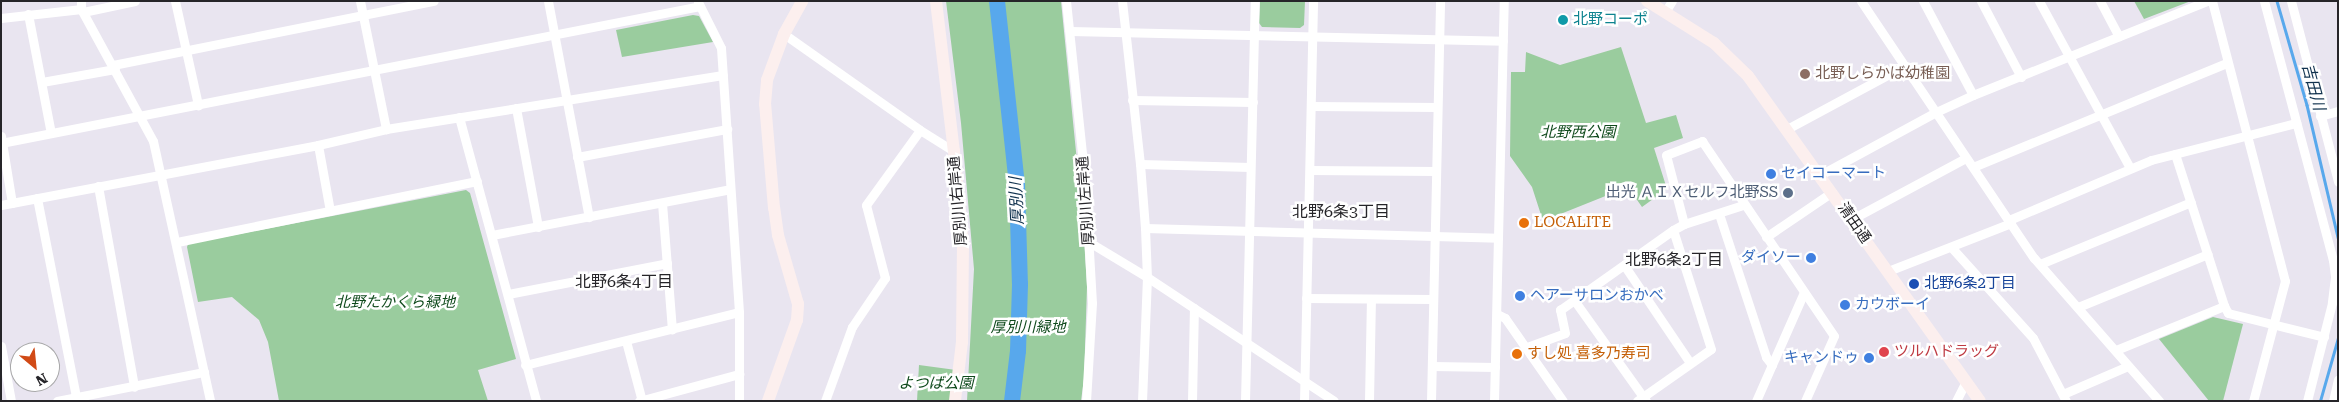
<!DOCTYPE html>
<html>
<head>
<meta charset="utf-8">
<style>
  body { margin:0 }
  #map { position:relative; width:2339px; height:402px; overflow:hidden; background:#e9e5f0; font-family:"Roboto Serif","Noto Sans JP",serif }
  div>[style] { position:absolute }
  .green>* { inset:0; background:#9acc9e }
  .stream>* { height:2.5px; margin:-1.25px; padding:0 1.25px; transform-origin:1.25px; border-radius:1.25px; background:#58a8ec }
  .river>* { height:16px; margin:-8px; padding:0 8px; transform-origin:8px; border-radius:8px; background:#58a8ec }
  .street>* { height:9px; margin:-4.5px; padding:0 4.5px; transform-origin:4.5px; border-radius:4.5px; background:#fff }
  .secondary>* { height:12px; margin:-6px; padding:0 6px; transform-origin:6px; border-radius:6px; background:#fcefee }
  .dots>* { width:14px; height:14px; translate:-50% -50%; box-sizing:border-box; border:2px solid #fff; border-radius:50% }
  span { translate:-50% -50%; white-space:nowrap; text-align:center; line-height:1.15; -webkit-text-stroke:5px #fff; paint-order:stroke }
  .culture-label { font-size:15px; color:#0d838f }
  .left { translate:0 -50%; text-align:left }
  .education-label { font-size:15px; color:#785e54 }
  .park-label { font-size:15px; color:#0f4a1c; font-style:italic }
  .shop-label { font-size:15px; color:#366cbe }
  .right { translate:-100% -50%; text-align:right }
  .service-label { font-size:15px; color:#4e5e75 }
  .street-label { font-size:15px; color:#262529 }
  .food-label { font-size:15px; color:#c56008 }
  .transit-label { font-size:15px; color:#164399 }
  .health-label { font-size:15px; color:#be3a42 }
  .water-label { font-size:16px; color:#12334f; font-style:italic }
  .neighbourhood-label { font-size:16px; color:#262529 }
  .frame { position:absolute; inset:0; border:2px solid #262529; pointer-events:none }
  .north { position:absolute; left:10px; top:342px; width:50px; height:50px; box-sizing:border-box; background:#fff; border:1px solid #a8a8a9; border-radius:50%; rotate:152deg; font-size:14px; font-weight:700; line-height:20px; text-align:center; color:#262529 }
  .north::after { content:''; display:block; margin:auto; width:18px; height:22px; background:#d14a16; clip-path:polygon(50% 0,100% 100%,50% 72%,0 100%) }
</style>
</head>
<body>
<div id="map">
  <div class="green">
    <i style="clip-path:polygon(946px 1px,1061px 1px,1083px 222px,1087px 287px,1084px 379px,1081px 401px,967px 401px,974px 269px,961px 123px)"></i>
    <i style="clip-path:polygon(1260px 1px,1305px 1px,1304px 25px,1300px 28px,1262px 27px,1259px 23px)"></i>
    <i style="clip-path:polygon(2134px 1px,2191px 1px,2144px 19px)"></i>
    <i style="clip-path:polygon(693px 15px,699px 16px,713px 42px,622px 57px,616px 30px)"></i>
    <i style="clip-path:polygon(1621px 47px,1646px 123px,1676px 115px,1683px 138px,1654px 148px,1667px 189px,1642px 207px,1628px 187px,1543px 221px,1532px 187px,1510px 156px,1511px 72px,1525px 72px,1526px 52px,1560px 65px)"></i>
    <i style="clip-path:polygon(466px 190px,470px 193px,516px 359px,478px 370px,488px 401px,279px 401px,268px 342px,259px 320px,232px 297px,198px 302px,187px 247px,188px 244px)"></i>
    <i style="clip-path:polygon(2213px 317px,2243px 324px,2223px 401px,2209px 401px,2159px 339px)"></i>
    <i style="clip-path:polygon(919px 365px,956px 370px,953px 401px,917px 401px)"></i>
  </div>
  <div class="stream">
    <i style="left:2277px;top:1px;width:108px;rotate:73.9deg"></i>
    <i style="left:2307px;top:105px;width:136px;rotate:76.8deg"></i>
    <i style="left:2320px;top:401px;width:66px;rotate:-74.1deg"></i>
  </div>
  <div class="river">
    <i style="left:997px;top:1px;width:185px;rotate:83.8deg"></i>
    <i style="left:1017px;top:185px;width:99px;rotate:88.3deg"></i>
    <i style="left:1020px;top:284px;width:67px;rotate:91.7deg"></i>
    <i style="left:1018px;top:351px;width:50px;rotate:96.8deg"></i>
  </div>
  <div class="street">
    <i style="left:81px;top:1px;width:8px;rotate:90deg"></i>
    <i style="left:81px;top:9px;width:150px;rotate:61.4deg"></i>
    <i style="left:153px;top:141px;width:266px;rotate:77.6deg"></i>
    <i style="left:175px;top:1px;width:107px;rotate:77.5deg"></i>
    <i style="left:360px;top:1px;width:131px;rotate:78.5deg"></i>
    <i style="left:548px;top:1px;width:220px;rotate:79.3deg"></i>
    <i style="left:1066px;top:1px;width:182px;rotate:84deg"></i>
    <i style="left:1085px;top:182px;width:121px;rotate:86.7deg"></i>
    <i style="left:1092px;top:303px;width:98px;rotate:93.5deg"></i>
    <i style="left:1122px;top:1px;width:164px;rotate:83.7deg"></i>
    <i style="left:1140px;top:164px;width:64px;rotate:85.5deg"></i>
    <i style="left:1145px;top:228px;width:49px;rotate:87.7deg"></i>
    <i style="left:1147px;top:277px;width:124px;rotate:92.3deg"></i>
    <i style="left:1861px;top:1px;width:310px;rotate:56.1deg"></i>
    <i style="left:2034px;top:258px;width:190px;rotate:48.8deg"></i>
    <i style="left:1923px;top:1px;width:106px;rotate:62deg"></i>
    <i style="left:1981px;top:1px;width:86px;rotate:62.2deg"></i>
    <i style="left:2039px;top:1px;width:190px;rotate:61.4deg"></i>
    <i style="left:2100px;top:1px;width:40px;rotate:62deg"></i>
    <i style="left:2212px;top:1px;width:289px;rotate:75.4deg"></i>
    <i style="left:2285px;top:281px;width:124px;rotate:104.9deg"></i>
    <i style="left:2264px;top:1px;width:268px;rotate:75.1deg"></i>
    <i style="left:2333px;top:260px;width:17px;rotate:83deg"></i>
    <i style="left:2335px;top:277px;width:26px;rotate:97deg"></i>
    <i style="left:2332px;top:303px;width:101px;rotate:104.3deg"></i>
    <i style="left:2291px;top:1px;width:187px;rotate:75.4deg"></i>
    <i style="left:698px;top:2px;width:51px;rotate:63.4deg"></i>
    <i style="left:721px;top:48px;width:265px;rotate:86.1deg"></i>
    <i style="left:739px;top:312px;width:89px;rotate:90deg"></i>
    <i style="left:83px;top:12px;width:53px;rotate:-11.9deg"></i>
    <i style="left:1665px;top:12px;width:13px;rotate:-58deg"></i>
    <i style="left:28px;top:14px;width:121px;rotate:79.1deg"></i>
    <i style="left:1px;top:18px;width:81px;rotate:-6.4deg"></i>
    <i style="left:1070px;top:31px;width:433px;rotate:1.3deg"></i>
    <i style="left:784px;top:34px;width:166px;rotate:35.2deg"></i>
    <i style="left:920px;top:130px;width:40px;rotate:32deg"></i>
    <i style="left:113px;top:65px;width:327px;rotate:-11.3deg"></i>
    <i style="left:42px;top:82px;width:74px;rotate:-10.1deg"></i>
    <i style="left:1132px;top:100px;width:121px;rotate:0.9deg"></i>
    <i style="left:1312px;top:106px;width:125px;rotate:0.5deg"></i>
    <i style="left:516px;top:108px;width:121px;rotate:79.5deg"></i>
    <i style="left:2320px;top:116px;width:19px;rotate:-16deg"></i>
    <i style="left:459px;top:117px;width:294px;rotate:74.8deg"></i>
    <i style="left:1787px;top:129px;width:133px;rotate:-28.3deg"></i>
    <i style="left:1px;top:136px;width:68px;rotate:80.7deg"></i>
    <i style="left:1px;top:143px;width:712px;rotate:-11.09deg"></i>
    <i style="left:318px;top:145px;width:67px;rotate:79.7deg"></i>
    <i style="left:2175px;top:154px;width:160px;rotate:72.1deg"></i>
    <i style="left:577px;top:157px;width:153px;rotate:-10.6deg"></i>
    <i style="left:1140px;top:164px;width:110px;rotate:1.6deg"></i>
    <i style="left:1973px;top:167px;width:274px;rotate:-22.3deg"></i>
    <i style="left:1310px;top:170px;width:126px;rotate:0.5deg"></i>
    <i style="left:1820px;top:175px;width:132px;rotate:-28.5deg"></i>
    <i style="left:1936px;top:112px;width:41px;rotate:-24.7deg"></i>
    <i style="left:1973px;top:95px;width:252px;rotate:-21.9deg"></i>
    <i style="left:98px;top:186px;width:204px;rotate:79.8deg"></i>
    <i style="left:37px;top:198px;width:203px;rotate:78.9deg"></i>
    <i style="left:662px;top:203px;width:127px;rotate:85.5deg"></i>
    <i style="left:1px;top:205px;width:323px;rotate:-10.7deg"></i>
    <i style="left:318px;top:145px;width:70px;rotate:-13.2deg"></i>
    <i style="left:386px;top:129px;width:341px;rotate:-9.1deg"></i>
    <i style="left:1719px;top:214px;width:151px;rotate:71.8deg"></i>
    <i style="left:1766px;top:357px;width:10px;rotate:53deg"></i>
    <i style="left:1852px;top:219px;width:129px;rotate:-28.2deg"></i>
    <i style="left:2009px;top:220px;width:154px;rotate:-22.9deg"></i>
    <i style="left:2151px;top:160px;width:150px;rotate:-14.3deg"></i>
    <i style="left:1684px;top:224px;width:71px;rotate:-104.6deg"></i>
    <i style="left:1666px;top:155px;width:39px;rotate:-21deg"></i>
    <i style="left:1702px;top:141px;width:235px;rotate:55.9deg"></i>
    <i style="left:1834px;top:336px;width:71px;rotate:114deg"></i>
    <i style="left:1145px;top:228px;width:353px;rotate:1.6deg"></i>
    <i style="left:492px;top:235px;width:242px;rotate:-10.9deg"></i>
    <i style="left:1766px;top:237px;width:80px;rotate:-34.3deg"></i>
    <i style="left:177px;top:242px;width:306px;rotate:-11.5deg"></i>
    <i style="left:1089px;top:242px;width:68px;rotate:31.1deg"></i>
    <i style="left:1147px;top:277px;width:224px;rotate:33.5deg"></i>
    <i style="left:1952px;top:248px;width:121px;rotate:48deg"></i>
    <i style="left:2033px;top:338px;width:71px;rotate:62.4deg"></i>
    <i style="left:2040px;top:264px;width:163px;rotate:-22.3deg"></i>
    <i style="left:1624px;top:265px;width:118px;rotate:56deg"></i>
    <i style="left:1888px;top:271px;width:132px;rotate:-21.3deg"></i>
    <i style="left:508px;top:294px;width:162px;rotate:-11deg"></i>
    <i style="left:1306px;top:298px;width:126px;rotate:0.5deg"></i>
    <i style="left:1574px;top:300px;width:124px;rotate:54.5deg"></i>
    <i style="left:2078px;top:307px;width:140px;rotate:-22.2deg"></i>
    <i style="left:1497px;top:314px;width:9px;rotate:27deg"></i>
    <i style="left:1505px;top:318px;width:101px;rotate:55.1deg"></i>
    <i style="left:626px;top:341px;width:62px;rotate:75.1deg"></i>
    <i style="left:1px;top:346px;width:56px;rotate:79.7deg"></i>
    <i style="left:1527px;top:347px;width:40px;rotate:-20.2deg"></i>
    <i style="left:1565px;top:333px;width:24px;rotate:-102deg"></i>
    <i style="left:1560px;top:310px;width:138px;rotate:-35.3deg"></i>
    <i style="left:1673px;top:230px;width:13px;rotate:-29deg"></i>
    <i style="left:1684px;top:224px;width:62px;rotate:-17.9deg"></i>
    <i style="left:2116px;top:350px;width:117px;rotate:-22.2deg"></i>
    <i style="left:2224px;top:306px;width:8px;rotate:60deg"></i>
    <i style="left:2228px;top:313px;width:99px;rotate:14deg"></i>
    <i style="left:525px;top:365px;width:220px;rotate:-13.9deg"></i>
    <i style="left:1432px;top:366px;width:63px;rotate:0.9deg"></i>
    <i style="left:2063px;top:394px;width:71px;rotate:-23.3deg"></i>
    <i style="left:57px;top:401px;width:150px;rotate:-11.2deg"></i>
    <i style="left:639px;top:401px;width:104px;rotate:-15.1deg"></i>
    <i style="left:825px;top:401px;width:79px;rotate:-70deg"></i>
    <i style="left:852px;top:327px;width:59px;rotate:-56deg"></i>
    <i style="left:885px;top:278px;width:75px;rotate:-104.6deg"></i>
    <i style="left:866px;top:205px;width:92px;rotate:-54.2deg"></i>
    <i style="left:1192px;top:401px;width:93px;rotate:-88.8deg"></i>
    <i style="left:1245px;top:401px;width:400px;rotate:-88.6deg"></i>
    <i style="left:1304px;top:401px;width:400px;rotate:-88.7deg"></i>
    <i style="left:1369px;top:401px;width:102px;rotate:-88.9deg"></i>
    <i style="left:1431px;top:401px;width:400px;rotate:-88.7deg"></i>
    <i style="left:1494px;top:401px;width:400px;rotate:-88.6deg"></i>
    <i style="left:1637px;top:401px;width:90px;rotate:-35.1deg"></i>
    <i style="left:1711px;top:349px;width:125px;rotate:-107.7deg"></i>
    <i style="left:1756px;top:401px;width:119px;rotate:-66.2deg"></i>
    <i style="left:1956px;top:401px;width:22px;rotate:-63deg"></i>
    <i style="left:2333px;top:401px;width:22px;rotate:-77deg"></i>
  </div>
  <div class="secondary">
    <i style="left:936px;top:1px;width:151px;rotate:83.2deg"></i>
    <i style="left:954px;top:151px;width:94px;rotate:84.5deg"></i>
    <i style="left:963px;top:245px;width:97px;rotate:90.6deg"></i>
    <i style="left:962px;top:342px;width:59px;rotate:96.8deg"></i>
    <i style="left:1647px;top:1px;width:79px;rotate:32.1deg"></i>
    <i style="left:1714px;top:43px;width:47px;rotate:44.1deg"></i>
    <i style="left:1748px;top:76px;width:399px;rotate:54.5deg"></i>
    <i style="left:768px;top:401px;width:86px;rotate:-70.3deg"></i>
    <i style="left:797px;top:320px;width:16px;rotate:-86deg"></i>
    <i style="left:798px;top:304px;width:72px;rotate:-106.2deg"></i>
    <i style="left:778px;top:235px;width:27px;rotate:-98deg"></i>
    <i style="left:774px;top:208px;width:104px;rotate:-94.9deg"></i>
    <i style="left:765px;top:104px;width:24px;rotate:-85deg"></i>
    <i style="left:767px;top:80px;width:49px;rotate:-69.7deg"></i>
    <i style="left:784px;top:34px;width:38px;rotate:-61deg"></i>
  </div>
  <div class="dots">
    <i style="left:1563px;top:20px;background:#0f9aa8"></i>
    <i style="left:1805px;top:74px;background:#8d6e63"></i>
    <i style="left:1771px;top:174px;background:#3f7fe0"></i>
    <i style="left:1788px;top:193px;background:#5c6f8a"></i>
    <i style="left:1524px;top:223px;background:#e8710a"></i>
    <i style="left:1811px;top:258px;background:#3f7fe0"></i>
    <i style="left:1914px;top:284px;background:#1a4fb4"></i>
    <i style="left:1520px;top:296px;background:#3f7fe0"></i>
    <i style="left:1845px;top:305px;background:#3f7fe0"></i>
    <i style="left:1884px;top:352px;background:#e0444e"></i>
    <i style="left:1517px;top:354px;background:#e8710a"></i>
    <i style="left:1869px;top:358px;background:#3f7fe0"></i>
  </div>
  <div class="culture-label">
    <span class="left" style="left:1573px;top:20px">北野コーポ</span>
  </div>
  <div class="education-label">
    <span class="left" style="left:1815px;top:74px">北野しらかば幼稚園</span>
  </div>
  <div class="park-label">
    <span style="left:1578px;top:133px">北野西公園</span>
    <span style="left:395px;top:303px">北野たかくら緑地</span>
    <span style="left:1028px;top:328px">厚別川緑地</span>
    <span style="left:936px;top:384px">よつば公園</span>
  </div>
  <div class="shop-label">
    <span class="left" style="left:1781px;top:174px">セイコーマート</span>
    <span class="right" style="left:1801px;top:258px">ダイソー</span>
    <span class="left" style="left:1530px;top:296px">ヘアーサロンおかべ</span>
    <span class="left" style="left:1855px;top:305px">カウボーイ</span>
    <span class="right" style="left:1859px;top:358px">キャンドゥ</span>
  </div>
  <div class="service-label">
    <span class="right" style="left:1778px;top:193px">出光 ＡＩＸセルフ北野SS</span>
  </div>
  <div class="street-label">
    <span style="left:958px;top:201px;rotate:-95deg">厚別川右岸通</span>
    <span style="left:1086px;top:201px;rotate:-94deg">厚別川左岸通</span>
    <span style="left:1854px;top:223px;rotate:55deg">清田通</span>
  </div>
  <div class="food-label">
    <span class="left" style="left:1534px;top:223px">LOCALITE</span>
    <span class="left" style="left:1527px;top:354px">すし処 喜多乃寿司</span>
  </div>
  <div class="transit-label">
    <span class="left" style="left:1924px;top:284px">北野6条2丁目</span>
  </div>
  <div class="health-label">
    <span class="left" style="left:1894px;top:352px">ツルハドラッグ</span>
  </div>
  <div class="water-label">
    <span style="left:2313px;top:87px;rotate:75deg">吉田川</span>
    <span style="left:1017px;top:201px;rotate:-93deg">厚別川</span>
  </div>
  <div class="neighbourhood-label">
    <span style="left:1341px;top:212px">北野6条3丁目</span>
    <span style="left:1674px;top:260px">北野6条2丁目</span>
    <span style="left:624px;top:282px">北野6条4丁目</span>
  </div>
  <div class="frame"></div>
  <div class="north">N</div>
</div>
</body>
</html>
